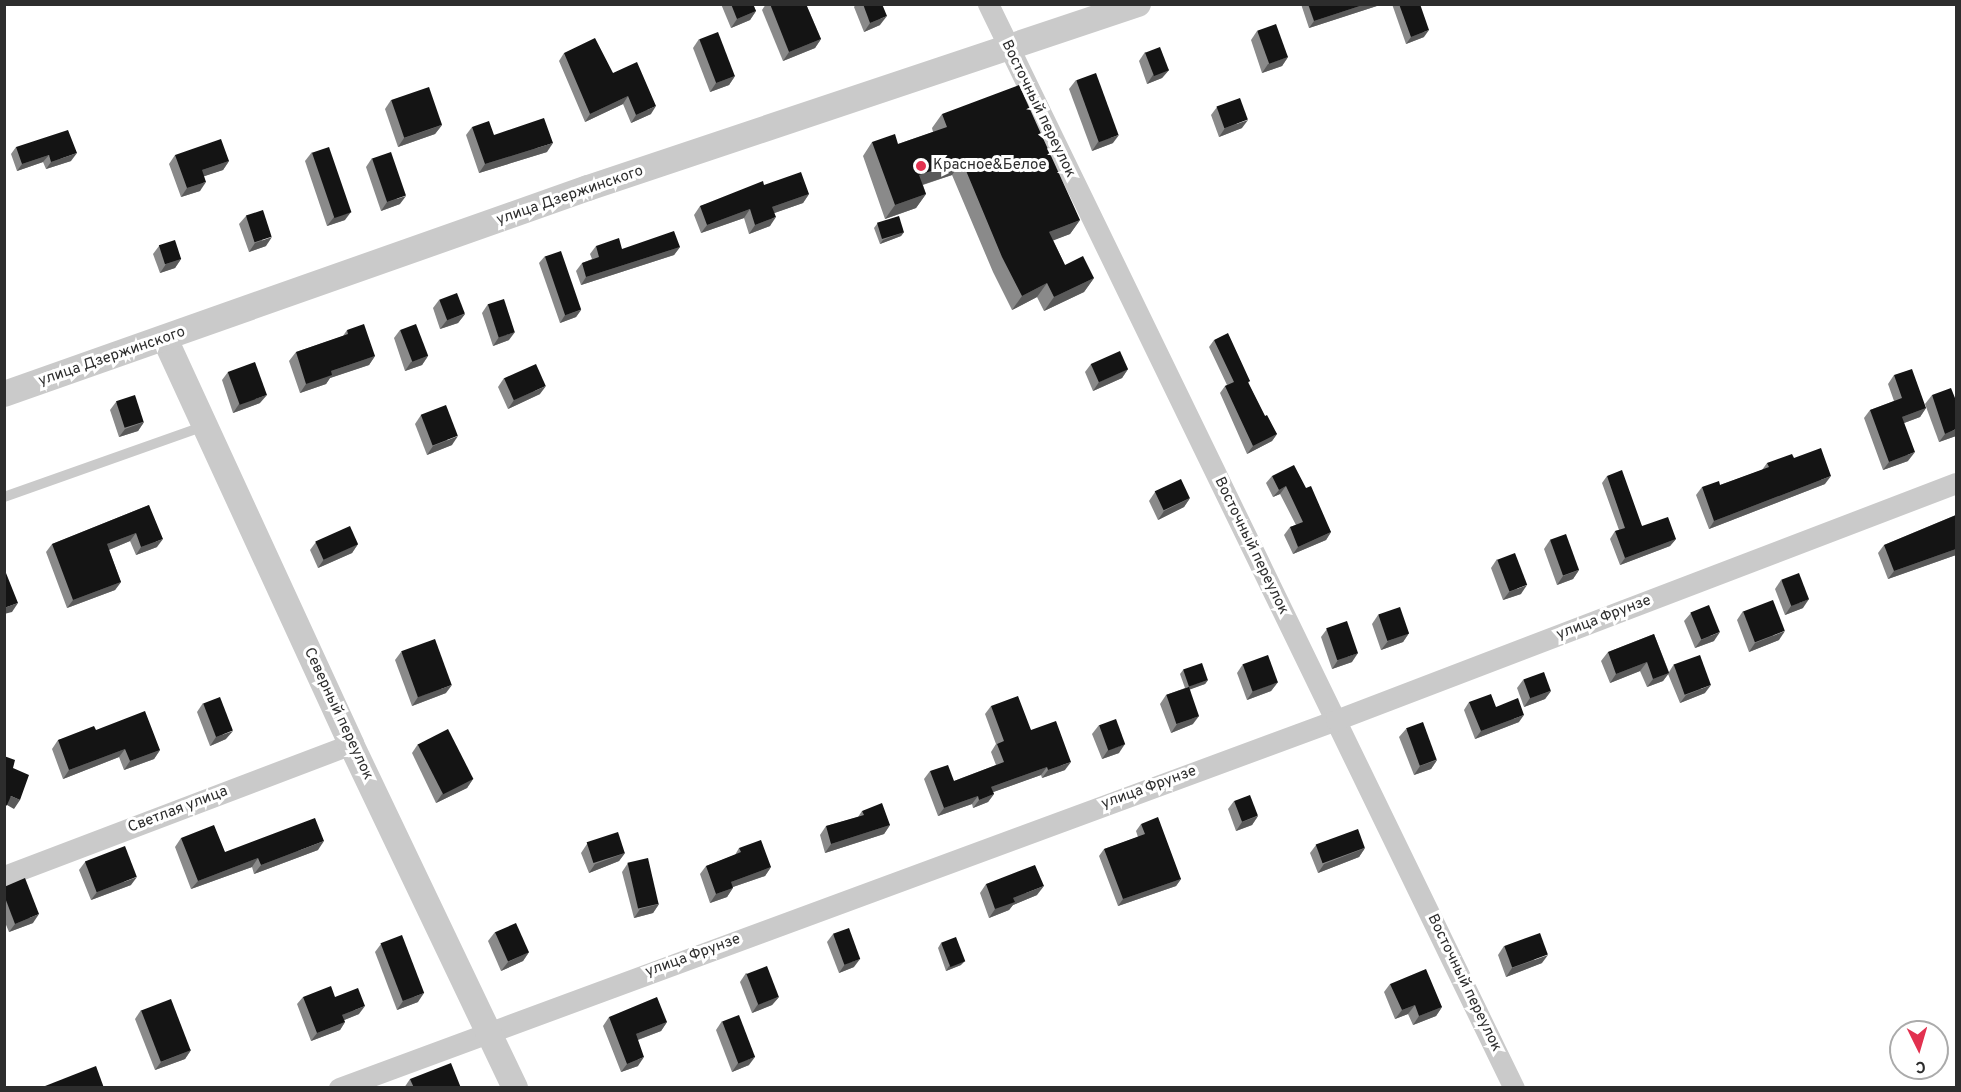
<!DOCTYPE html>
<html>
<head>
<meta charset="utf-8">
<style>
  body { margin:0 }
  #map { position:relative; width:1961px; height:1092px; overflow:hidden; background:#fff; font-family:Overpass,sans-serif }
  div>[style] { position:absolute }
  .service>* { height:10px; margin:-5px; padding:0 5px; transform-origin:5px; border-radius:5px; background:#cacaca }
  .minor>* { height:21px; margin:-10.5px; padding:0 10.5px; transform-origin:10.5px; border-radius:10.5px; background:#cacaca }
  .tertiary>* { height:26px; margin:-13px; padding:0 13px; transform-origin:13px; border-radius:13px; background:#cacaca }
  .wall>* { inset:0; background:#8a8a8a }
  .shaded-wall>* { inset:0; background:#5a5a5a }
  .building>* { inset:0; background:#141414; transform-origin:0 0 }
  .dots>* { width:16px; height:16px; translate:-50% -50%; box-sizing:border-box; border:3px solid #fff; border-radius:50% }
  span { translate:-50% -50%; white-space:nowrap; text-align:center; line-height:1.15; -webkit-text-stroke:6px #fff; paint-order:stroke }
  .street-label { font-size:15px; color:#2d2d2d }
  .poi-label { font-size:15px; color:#2d2d2d }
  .left { translate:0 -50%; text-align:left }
  .frame { position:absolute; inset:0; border:6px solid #2d2d2d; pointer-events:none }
  .north { position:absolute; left:1889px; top:1020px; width:60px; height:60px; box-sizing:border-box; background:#fff; border:2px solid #ababab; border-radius:50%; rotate:175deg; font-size:16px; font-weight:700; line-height:24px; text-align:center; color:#2d2d2d }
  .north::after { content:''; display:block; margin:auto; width:21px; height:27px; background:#e2314f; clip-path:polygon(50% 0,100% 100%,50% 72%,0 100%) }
</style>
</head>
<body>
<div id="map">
  <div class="service">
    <i style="left:4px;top:497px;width:213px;rotate:-19.5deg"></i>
  </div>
  <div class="minor">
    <i style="left:988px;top:4px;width:1205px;rotate:64.12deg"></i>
    <i style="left:4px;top:876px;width:371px;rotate:-20.8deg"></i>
    <i style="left:339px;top:1088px;width:1063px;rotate:-20.26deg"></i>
    <i style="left:1336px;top:720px;width:664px;rotate:-20.92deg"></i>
  </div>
  <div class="tertiary">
    <i style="left:165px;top:339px;width:446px;rotate:65.3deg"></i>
    <i style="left:351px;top:744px;width:381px;rotate:64.5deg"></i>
    <i style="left:4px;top:394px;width:619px;rotate:-19.43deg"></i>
    <i style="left:588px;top:188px;width:580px;rotate:-18.5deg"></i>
  </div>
  <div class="wall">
    <i style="clip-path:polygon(721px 4px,753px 4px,756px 11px,750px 20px,731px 28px)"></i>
    <i style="clip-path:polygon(766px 4px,806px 4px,821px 39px,815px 48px,783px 61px,762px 10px)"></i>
    <i style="clip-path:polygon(856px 4px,882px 4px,880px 25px,864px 32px,854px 7px)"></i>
    <i style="clip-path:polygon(1301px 4px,1383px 4px,1309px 28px)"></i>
    <i style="clip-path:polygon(1392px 4px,1420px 4px,1424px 37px,1406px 44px)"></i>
    <i style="clip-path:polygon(1257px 31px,1288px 57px,1282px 66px,1262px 73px,1251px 40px)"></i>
    <i style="clip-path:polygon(699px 39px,735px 76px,729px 85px,710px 92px,693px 48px)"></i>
    <i style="clip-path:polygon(1145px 52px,1169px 70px,1162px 78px,1147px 84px,1139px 61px)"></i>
    <i style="clip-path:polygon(564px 53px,613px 73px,651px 114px,631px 123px,623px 104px,585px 122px,559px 61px)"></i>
    <i style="clip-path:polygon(1076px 80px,1113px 143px,1092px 151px,1069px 89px)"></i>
    <i style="clip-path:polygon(391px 100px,442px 125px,435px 134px,398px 147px,385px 109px)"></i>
    <i style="clip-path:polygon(1217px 107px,1242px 128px,1219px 137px,1211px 115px)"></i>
    <i style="clip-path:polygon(942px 114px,1080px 220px,1070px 234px,1053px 240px,1065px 265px,1094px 278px,1084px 292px,1044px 311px,1037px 297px,1012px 310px,993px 272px,952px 175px,923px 185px,926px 194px,916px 208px,885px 219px,863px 156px,872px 142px,898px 144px,933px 132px,932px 128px)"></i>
    <i style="clip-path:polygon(472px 127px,494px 135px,547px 152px,479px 173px,466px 135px)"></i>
    <i style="clip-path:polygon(16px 147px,71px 161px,46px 169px,43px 162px,17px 171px,11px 154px)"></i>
    <i style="clip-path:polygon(312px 152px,345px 220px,327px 226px,305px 161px)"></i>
    <i style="clip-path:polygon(175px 155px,229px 161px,223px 170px,204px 176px,200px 191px,181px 197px,169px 164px)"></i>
    <i style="clip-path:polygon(372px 158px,400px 204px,381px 211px,366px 167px)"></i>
    <i style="clip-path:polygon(764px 185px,809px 194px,803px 203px,774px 213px,770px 226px,749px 234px,744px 218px,701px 233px,694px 215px,700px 206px)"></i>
    <i style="clip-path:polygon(246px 216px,266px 246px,249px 252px,239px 224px)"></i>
    <i style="clip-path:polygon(877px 224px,904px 232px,901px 236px,880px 244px,874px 228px)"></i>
    <i style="clip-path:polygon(159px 246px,181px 259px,175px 268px,160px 273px,153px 254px)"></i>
    <i style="clip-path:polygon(596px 246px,622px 249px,680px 247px,674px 255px,581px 285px,576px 271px,582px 263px,592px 259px,590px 254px)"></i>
    <i style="clip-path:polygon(545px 256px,581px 310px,576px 317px,560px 323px,539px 263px)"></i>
    <i style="clip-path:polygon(439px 300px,465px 314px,458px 323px,440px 329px,433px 308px)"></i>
    <i style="clip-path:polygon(488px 304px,509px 340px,493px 346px,482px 313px)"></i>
    <i style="clip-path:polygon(347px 330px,375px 356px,369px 365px,330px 378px,326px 384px,300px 393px,289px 361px,296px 352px,343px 336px)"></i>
    <i style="clip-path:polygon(400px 330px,428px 356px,422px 365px,405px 371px,394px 338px)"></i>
    <i style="clip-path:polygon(1214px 340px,1250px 381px,1248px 383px,1265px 416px,1277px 434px,1272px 441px,1247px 454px,1220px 393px,1225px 386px,1227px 385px,1209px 347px)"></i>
    <i style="clip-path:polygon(1091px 364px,1128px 369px,1122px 378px,1093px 391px,1085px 372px)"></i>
    <i style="clip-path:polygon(228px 372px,260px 403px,233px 413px,222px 380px)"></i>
    <i style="clip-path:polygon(1894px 375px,1926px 408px,1920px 417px,1904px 423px,1908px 461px,1883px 470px,1864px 418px,1870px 410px,1894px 401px,1888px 384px)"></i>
    <i style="clip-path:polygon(504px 378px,540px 394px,508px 409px,498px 387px)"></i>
    <i style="clip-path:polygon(1932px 395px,1956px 436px,1939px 442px,1925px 404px)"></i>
    <i style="clip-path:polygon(116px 402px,144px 422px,138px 431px,119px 437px,110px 410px)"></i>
    <i style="clip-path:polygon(421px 415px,452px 445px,427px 455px,415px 424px)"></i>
    <i style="clip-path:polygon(1794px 458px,1825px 484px,1709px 529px,1696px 495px,1702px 487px,1720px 485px,1762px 470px,1767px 463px)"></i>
    <i style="clip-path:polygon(1272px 476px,1306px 488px,1331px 532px,1326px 540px,1293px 554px,1284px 535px,1290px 527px,1296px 525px,1280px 494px,1273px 497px,1266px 483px)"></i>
    <i style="clip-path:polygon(1607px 476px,1642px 526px,1676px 539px,1670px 546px,1620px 565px,1610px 539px,1615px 531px,1619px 530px,1602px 483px)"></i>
    <i style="clip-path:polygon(1155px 492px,1190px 498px,1184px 507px,1158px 520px,1149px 501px)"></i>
    <i style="clip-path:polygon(149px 505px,157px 547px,136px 555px,130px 541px,109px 550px,121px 582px,115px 590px,67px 608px,46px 552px,52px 544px)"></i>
    <i style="clip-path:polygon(1956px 515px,1956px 555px,1888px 579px,1878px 553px,1884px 545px)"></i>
    <i style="clip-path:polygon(1550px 540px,1579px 570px,1573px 579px,1557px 585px,1544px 549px)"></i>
    <i style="clip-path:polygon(316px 542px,358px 544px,352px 553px,318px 568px,310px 550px)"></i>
    <i style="clip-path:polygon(1497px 559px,1521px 594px,1503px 600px,1491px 568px)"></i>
    <i style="clip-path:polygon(1781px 580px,1803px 608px,1785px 615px,1775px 589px)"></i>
    <i style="clip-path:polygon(1743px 611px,1779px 640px,1749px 652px,1737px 620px)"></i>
    <i style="clip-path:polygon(1691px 613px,1714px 641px,1695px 648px,1684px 621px)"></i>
    <i style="clip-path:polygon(1378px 615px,1409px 633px,1403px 642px,1381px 650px,1372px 624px)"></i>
    <i style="clip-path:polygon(1327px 629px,1352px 662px,1332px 669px,1321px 637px)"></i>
    <i style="clip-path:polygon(1654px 634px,1669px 672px,1674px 664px,1705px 693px,1680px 703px,1668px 674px,1663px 681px,1647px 687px,1640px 671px,1610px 683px,1601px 661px,1608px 652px)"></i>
    <i style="clip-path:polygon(401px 652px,446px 693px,412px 706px,395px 660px)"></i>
    <i style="clip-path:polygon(1243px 664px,1278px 682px,1271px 691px,1247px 700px,1237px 673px)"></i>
    <i style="clip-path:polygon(1183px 670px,1208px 680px,1205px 684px,1190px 689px,1193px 724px,1171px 733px,1160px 704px,1166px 695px,1185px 688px,1180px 674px)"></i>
    <i style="clip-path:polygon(1523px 680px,1551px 691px,1545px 699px,1524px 707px,1517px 688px)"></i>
    <i style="clip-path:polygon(1469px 702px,1496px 707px,1519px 722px,1475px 739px,1464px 710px)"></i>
    <i style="clip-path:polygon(203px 703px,226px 739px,210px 746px,197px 712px)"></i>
    <i style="clip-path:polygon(991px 706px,1031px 730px,1065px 770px,1042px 778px,1041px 775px,993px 792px,994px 794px,988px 802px,973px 808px,972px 804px,938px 816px,924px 779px,930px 771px,954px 781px,996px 765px,991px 752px,996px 744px,985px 714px)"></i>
    <i style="clip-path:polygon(1099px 725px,1119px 753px,1102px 759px,1092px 734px)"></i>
    <i style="clip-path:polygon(1406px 729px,1437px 760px,1431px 769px,1414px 775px,1399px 737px)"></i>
    <i style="clip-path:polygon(96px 730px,160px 750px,154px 759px,124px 770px,119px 757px,63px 779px,52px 749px,58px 740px)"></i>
    <i style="clip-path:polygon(418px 744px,473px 779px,467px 788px,436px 803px,412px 753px)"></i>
    <i style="clip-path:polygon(1234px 801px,1258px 816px,1252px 825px,1236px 831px,1228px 809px)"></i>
    <i style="clip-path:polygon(862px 811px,890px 825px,884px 834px,825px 853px,820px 835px,826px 826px,858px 817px)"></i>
    <i style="clip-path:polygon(1141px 824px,1181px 879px,1176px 886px,1118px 906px,1099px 856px,1104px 849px,1138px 837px,1136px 831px)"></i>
    <i style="clip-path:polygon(181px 838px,225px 852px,318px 850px,254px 874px,252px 867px,191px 889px,175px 847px)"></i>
    <i style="clip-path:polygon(587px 844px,625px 853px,619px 861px,589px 873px,581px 853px)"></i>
    <i style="clip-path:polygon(1316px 845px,1365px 848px,1359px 857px,1318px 873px,1310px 853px)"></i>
    <i style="clip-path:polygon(739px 848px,771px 867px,765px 876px,733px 887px,727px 897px,710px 903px,700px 874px,706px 866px,735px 855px)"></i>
    <i style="clip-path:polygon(85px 862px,131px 885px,91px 900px,79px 870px)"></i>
    <i style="clip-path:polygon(628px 863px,659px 904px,653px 913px,634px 918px,622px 872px)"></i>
    <i style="clip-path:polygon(986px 884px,1037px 895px,1013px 905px,1009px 910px,989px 918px,980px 893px)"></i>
    <i style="clip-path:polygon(4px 887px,33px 923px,9px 932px,4px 920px)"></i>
    <i style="clip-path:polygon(495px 932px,529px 952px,523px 961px,501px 971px,488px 941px)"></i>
    <i style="clip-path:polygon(833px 934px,854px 967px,839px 973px,827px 942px)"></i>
    <i style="clip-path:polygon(941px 943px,961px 965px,946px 971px,938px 948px)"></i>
    <i style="clip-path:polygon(381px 944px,418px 1002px,397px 1010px,375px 952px)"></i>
    <i style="clip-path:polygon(1504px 946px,1542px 963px,1506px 977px,1498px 955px)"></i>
    <i style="clip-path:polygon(746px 973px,779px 997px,772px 1005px,752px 1013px,740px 982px)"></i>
    <i style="clip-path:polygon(1390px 984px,1442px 1007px,1436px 1016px,1413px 1025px,1408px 1014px,1395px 1019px,1384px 992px)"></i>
    <i style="clip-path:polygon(303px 997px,335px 997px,359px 1014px,344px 1020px,345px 1022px,340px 1030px,311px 1041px,297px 1004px)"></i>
    <i style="clip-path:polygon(141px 1010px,191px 1050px,185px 1059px,155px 1070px,135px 1019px)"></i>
    <i style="clip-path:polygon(609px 1017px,667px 1022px,661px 1031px,638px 1040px,638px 1066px,621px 1072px,603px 1026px)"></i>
    <i style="clip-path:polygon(722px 1021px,749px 1065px,732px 1072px,716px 1030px)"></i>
    <i style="clip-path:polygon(410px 1079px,461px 1088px,404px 1088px)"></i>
  </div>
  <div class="shaded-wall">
    <i style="clip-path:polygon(1366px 4px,1383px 4px,1309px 28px,1314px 21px)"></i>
    <i style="clip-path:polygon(756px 11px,750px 20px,731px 28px,737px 19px)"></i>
    <i style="clip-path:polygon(887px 16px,880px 25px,864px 32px,870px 23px)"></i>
    <i style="clip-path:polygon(1429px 30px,1424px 37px,1406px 44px,1411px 37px)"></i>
    <i style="clip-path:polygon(821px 39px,815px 48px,783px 61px,789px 52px)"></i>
    <i style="clip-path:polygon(1288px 57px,1282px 66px,1262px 73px,1268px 64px)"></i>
    <i style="clip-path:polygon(1169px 70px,1162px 78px,1147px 84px,1153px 75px)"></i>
    <i style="clip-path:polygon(735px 76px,729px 85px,710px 92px,716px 83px)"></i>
    <i style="clip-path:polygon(628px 96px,623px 104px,585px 122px,590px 114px)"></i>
    <i style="clip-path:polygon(656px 106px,651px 114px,631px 123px,636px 115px)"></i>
    <i style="clip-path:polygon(1248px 120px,1242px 128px,1219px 137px,1225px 128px)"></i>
    <i style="clip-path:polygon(442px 125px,435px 134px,398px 147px,404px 138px)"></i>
    <i style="clip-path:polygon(1119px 135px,1113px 143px,1092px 151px,1098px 142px)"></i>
    <i style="clip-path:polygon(553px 143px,547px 152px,479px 173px,485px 164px)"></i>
    <i style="clip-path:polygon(77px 153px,71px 161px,46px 169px,51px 162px)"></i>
    <i style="clip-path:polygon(49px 155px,43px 162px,17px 171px,22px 164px)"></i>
    <i style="clip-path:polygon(229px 161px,223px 170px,196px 179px,202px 170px)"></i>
    <i style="clip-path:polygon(962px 161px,952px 175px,909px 189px,919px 175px)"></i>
    <i style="clip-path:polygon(206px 182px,200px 191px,181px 197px,187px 188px)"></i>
    <i style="clip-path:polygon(809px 194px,803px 203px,766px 216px,772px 207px)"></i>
    <i style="clip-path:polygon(926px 194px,916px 208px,885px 219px,895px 205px)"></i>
    <i style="clip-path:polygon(406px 196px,400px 204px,381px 211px,387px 202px)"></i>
    <i style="clip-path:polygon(750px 209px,744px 218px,701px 233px,707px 225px)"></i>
    <i style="clip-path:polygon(351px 212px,345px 220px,327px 226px,334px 217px)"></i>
    <i style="clip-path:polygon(776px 217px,770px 226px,749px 234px,755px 225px)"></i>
    <i style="clip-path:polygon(1080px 220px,1070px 234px,1039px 246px,1049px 232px)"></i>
    <i style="clip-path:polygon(904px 232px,901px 236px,880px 244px,883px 240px)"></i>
    <i style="clip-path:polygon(272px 237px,266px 246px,249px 252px,255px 243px)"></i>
    <i style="clip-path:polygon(680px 247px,674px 255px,581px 285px,586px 277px)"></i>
    <i style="clip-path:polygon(181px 259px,175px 268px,160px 273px,166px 264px)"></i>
    <i style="clip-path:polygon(1094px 278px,1084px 292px,1044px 311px,1054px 297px)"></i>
    <i style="clip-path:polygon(1047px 283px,1037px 297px,1012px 310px,1022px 296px)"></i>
    <i style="clip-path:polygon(581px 310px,576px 317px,560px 323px,565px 315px)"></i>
    <i style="clip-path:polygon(465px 314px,458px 323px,440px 329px,447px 320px)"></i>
    <i style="clip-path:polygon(515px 332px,509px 340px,493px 346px,499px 337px)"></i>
    <i style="clip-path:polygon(375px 356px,369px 365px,330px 378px,326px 384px,300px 393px,306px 384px,331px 371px)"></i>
    <i style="clip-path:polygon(428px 356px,422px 365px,405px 371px,411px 362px)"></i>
    <i style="clip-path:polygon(1128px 369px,1122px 378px,1093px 391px,1099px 382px)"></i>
    <i style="clip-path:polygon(546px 386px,540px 394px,508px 409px,514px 400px)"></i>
    <i style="clip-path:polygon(267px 395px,260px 403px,233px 413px,239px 404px)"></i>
    <i style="clip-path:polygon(1926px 408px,1920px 417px,1896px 426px,1902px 417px)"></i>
    <i style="clip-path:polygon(144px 422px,138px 431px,119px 437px,125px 429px)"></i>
    <i style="clip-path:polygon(1956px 429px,1956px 436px,1939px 442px,1945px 434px)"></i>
    <i style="clip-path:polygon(1277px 434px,1272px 441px,1247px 454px,1253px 446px)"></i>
    <i style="clip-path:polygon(458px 436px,452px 445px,427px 455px,433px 446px)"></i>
    <i style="clip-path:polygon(1915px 452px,1908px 461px,1883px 470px,1889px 462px)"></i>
    <i style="clip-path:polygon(1831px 476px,1825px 484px,1709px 529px,1714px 521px)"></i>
    <i style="clip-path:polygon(1286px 486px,1280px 494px,1273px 497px,1279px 490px)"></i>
    <i style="clip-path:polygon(1190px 498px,1184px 507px,1158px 520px,1164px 511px)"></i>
    <i style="clip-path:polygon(1331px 532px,1326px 540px,1293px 554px,1298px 547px)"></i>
    <i style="clip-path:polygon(136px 533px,130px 541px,101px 553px,107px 544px)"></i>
    <i style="clip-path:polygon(163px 539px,157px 547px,136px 555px,141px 547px)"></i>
    <i style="clip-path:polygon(1676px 539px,1670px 546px,1620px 565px,1625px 558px)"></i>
    <i style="clip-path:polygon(358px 544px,352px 553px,318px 568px,324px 559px)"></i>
    <i style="clip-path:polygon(1956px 549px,1956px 555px,1888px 579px,1894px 571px)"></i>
    <i style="clip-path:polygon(1579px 570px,1573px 579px,1557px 585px,1563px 576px)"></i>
    <i style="clip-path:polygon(121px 582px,115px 590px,67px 608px,73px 600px)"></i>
    <i style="clip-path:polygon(1527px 585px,1521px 594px,1503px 600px,1509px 592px)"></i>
    <i style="clip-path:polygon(1809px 599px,1803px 608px,1785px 615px,1791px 606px)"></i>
    <i style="clip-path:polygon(18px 603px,12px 612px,4px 614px,4px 608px)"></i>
    <i style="clip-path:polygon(1785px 631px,1779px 640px,1749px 652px,1755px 643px)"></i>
    <i style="clip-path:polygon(1720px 632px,1714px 641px,1695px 648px,1701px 640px)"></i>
    <i style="clip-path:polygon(1409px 633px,1403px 642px,1381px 650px,1388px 641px)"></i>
    <i style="clip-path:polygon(1358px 653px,1352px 662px,1332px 669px,1338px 660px)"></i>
    <i style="clip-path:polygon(1647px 662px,1640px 671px,1610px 683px,1616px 674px)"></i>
    <i style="clip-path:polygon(1669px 673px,1663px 681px,1647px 687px,1653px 679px)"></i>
    <i style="clip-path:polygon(1208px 680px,1205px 684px,1186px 691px,1189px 686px)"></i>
    <i style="clip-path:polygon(1278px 682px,1271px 691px,1247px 700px,1253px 691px)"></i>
    <i style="clip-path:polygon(452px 685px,446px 693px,412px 706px,418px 697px)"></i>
    <i style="clip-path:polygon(1711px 685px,1705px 693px,1680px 703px,1686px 695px)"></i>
    <i style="clip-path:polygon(1551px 691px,1545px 699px,1524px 707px,1530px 698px)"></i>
    <i style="clip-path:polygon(1524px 715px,1519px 722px,1475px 739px,1481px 731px)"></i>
    <i style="clip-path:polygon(1199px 716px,1193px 724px,1171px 733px,1177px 724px)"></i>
    <i style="clip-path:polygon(233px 731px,226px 739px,210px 746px,216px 737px)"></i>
    <i style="clip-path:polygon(1125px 744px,1119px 753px,1102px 759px,1108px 750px)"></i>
    <i style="clip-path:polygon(125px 749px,119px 757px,63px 779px,69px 770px)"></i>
    <i style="clip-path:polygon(160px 750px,154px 759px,124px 770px,130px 761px)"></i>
    <i style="clip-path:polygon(1437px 760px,1431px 769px,1414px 775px,1420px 766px)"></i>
    <i style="clip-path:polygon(1071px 762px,1065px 770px,1042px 778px,1048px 770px)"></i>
    <i style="clip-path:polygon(1047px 767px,1041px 775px,985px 795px,991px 787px)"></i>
    <i style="clip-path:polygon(473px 779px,467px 788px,436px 803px,442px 794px)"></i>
    <i style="clip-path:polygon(994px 794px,988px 802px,973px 808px,979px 800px)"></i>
    <i style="clip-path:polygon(11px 796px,20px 800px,14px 809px,7px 805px,4px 808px,4px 806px)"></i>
    <i style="clip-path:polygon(978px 796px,972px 804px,938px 816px,944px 808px)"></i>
    <i style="clip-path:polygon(1258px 816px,1252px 825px,1236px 831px,1242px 822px)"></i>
    <i style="clip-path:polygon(890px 825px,884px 834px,825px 853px,831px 844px)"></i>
    <i style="clip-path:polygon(324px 841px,318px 850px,254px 874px,261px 865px)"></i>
    <i style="clip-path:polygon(1365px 848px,1359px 857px,1318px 873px,1324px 864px)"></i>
    <i style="clip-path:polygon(625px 853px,619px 861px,589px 873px,595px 864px)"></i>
    <i style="clip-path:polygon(258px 858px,252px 867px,191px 889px,198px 881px)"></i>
    <i style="clip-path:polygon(771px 867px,765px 876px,724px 890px,731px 882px)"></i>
    <i style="clip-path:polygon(137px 877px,131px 885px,91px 900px,97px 892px)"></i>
    <i style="clip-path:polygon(1181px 879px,1176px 886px,1118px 906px,1123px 899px)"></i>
    <i style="clip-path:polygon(1044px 886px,1037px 895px,1013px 905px,1009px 910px,989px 918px,995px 909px,1013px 898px)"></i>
    <i style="clip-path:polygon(733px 888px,727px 897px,710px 903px,716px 894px)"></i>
    <i style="clip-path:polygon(659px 904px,653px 913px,634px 918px,640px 909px)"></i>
    <i style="clip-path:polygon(39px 914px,33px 923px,9px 932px,15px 924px)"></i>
    <i style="clip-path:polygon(529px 952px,523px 961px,501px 971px,508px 962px)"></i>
    <i style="clip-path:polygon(1548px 955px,1542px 963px,1506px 977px,1512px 968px)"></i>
    <i style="clip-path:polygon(860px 959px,854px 967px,839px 973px,845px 964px)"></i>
    <i style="clip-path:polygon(965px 961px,961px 965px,946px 971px,949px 966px)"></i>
    <i style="clip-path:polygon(424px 993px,418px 1002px,397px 1010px,403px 1001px)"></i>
    <i style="clip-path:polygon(779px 997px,772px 1005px,752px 1013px,758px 1004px)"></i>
    <i style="clip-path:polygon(1415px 1005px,1408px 1014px,1395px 1019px,1402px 1010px)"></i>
    <i style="clip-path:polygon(365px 1006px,359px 1014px,337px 1023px,342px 1015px)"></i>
    <i style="clip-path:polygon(1442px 1007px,1436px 1016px,1413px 1025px,1419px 1016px)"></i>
    <i style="clip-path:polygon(345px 1022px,340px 1030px,311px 1041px,317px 1033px)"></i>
    <i style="clip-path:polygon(667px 1022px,661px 1031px,629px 1043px,636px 1034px)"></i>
    <i style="clip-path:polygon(191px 1050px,185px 1059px,155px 1070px,161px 1062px)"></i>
    <i style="clip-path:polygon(644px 1057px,638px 1066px,621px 1072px,627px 1064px)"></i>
    <i style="clip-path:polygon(755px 1057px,749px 1065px,732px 1072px,738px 1063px)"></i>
  </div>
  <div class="building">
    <i style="clip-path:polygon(731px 4px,753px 4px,756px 11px,737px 19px)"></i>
    <i style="clip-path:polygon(770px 4px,806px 4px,821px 39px,789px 52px)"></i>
    <i style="clip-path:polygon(863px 4px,882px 4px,887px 16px,870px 23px)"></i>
    <i style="clip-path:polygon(1308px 4px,1366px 4px,1314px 21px)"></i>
    <i style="clip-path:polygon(1399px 4px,1420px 4px,1429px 30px,1411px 37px)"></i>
    <i style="left:1276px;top:24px;width:35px;height:20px;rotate:70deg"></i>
    <i style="left:718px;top:32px;width:47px;height:20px;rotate:69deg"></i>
    <i style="clip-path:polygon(595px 38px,613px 73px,637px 62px,656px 106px,636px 115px,628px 96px,590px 114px,564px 53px)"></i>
    <i style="left:1160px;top:47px;width:25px;height:16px;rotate:69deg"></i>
    <i style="left:1096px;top:73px;width:66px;height:21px;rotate:70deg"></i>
    <i style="clip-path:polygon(1019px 85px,1080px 220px,1049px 232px,1065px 265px,1083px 256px,1094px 278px,1054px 297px,1047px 283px,1022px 296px,1002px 257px,962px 161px,919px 175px,926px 194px,895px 205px,872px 142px,895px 134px,898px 144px,947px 127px,942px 114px)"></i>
    <i style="left:429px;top:87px;width:40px;height:40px;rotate:71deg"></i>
    <i style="left:1240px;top:98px;width:23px;height:25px;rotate:70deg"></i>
    <i style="clip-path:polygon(544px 118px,553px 143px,485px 164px,472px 127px,489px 121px,494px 135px)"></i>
    <i style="clip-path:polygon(68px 130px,77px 153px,51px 162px,49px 155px,22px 164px,16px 147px)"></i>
    <i style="clip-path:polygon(221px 139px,229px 161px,202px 170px,206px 182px,187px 188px,175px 155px)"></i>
    <i style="left:329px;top:147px;width:69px;height:18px;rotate:71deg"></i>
    <i style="left:391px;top:152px;width:46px;height:20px;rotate:71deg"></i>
    <i style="clip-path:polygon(801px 172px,809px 194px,772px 207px,776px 217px,755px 225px,750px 209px,707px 225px,700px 206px,763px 181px,764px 185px)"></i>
    <i style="left:263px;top:210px;width:28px;height:18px;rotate:72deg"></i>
    <i style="left:899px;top:216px;width:17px;height:23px;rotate:73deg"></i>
    <i style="clip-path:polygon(674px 231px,680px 247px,586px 277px,582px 263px,599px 257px,596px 246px,619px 238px,622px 249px)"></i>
    <i style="left:175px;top:240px;width:20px;height:17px;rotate:72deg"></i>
    <i style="left:561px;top:251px;width:62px;height:17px;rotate:71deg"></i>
    <i style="left:457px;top:293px;width:22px;height:19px;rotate:69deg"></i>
    <i style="left:504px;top:299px;width:35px;height:17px;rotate:72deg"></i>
    <i style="clip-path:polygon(364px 324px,375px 356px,331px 371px,332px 375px,306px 384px,296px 352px,348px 334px,347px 330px)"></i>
    <i style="left:416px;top:324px;width:34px;height:17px;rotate:69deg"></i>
    <i style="clip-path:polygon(1228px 333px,1250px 381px,1248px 382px,1265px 416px,1267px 415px,1277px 434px,1253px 446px,1225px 386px,1234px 382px,1214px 340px)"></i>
    <i style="left:1120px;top:351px;width:20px;height:32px;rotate:66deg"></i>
    <i style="left:255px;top:362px;width:35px;height:29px;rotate:70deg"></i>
    <i style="left:536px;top:364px;width:24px;height:35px;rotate:66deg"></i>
    <i style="clip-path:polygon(1912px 369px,1926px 408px,1902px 417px,1915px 452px,1889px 462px,1870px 410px,1902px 398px,1894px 375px)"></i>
    <i style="clip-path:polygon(1951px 388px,1955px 398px,1956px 397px,1956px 429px,1945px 434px,1932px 395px)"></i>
    <i style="left:135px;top:395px;width:28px;height:20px;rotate:72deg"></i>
    <i style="left:446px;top:405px;width:33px;height:27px;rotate:69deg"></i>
    <i style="clip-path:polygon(1821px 448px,1831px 476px,1714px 521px,1702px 487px,1719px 481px,1720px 485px,1769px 467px,1767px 463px,1792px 454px,1794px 458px)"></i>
    <i style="clip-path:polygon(1294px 465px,1306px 488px,1311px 486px,1331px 532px,1298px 547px,1290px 527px,1303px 522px,1286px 486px,1279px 490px,1272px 476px)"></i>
    <i style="clip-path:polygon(1622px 470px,1642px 526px,1668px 517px,1676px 539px,1625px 558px,1615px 531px,1625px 528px,1607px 476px)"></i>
    <i style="left:1181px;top:479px;width:21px;height:29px;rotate:65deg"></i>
    <i style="clip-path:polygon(149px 505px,163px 539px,141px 547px,136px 533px,107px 544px,121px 582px,73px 600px,52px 544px)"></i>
    <i style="clip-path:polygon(1956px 515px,1956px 549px,1894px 571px,1884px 545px)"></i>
    <i style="left:350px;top:526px;width:20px;height:38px;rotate:66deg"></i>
    <i style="left:1566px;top:534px;width:38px;height:17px;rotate:70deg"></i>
    <i style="left:1515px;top:553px;width:34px;height:19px;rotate:69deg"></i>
    <i style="clip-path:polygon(4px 568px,18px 603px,4px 608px)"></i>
    <i style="left:1799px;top:573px;width:28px;height:19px;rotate:69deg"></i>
    <i style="left:1773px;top:600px;width:33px;height:32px;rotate:69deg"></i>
    <i style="left:1709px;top:605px;width:29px;height:20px;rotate:68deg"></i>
    <i style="left:1400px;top:607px;width:28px;height:23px;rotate:71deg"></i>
    <i style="left:1347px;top:621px;width:34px;height:22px;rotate:71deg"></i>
    <i style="clip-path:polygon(1654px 634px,1669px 673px,1653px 679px,1647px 662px,1616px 674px,1608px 652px)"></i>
    <i style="left:435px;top:639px;width:49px;height:36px;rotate:70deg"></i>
    <i style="left:1268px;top:655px;width:29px;height:27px;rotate:70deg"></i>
    <i style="left:1700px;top:655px;width:32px;height:28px;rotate:70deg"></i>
    <i style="left:1202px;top:663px;width:18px;height:20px;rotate:71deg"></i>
    <i style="left:1544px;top:672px;width:20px;height:22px;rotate:70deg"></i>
    <i style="left:1189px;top:687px;width:31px;height:24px;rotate:71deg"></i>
    <i style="clip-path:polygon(1491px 694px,1496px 707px,1518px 698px,1524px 715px,1481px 731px,1469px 702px)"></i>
    <i style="clip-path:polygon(1018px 696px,1031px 730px,1056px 721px,1071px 762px,1048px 770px,1047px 767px,991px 787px,994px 794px,979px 800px,978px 796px,944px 808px,930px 771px,948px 765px,954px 781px,1004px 762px,997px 744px,1004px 741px,991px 706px)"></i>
    <i style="left:220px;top:697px;width:36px;height:18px;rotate:69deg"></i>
    <i style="clip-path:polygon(145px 711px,160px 750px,130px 761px,125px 749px,69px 770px,58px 740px,94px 726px,96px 730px)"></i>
    <i style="left:1116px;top:719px;width:27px;height:18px;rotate:70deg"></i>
    <i style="left:1423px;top:722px;width:40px;height:18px;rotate:70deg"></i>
    <i style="left:448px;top:729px;width:56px;height:34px;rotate:63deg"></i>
    <i style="clip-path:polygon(4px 756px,15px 760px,13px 768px,29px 775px,20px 800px,11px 796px,7px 805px,4px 806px)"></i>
    <i style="left:1250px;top:795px;width:22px;height:17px;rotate:69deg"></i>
    <i style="clip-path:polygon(882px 803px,890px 825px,831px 844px,826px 826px,864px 815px,862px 811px)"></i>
    <i style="clip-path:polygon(1158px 817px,1181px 879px,1123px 899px,1104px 849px,1145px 834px,1141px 824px)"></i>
    <i style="clip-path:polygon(315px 818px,324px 841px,261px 865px,258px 858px,198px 881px,181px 838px,214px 825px,225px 852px)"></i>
    <i style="left:1358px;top:829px;width:20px;height:45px;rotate:70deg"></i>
    <i style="left:618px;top:832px;width:22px;height:33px;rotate:72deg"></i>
    <i style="clip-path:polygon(761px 840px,771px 867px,731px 882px,733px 888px,716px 894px,706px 866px,741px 852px,739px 848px)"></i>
    <i style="left:125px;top:846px;width:33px;height:43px;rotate:69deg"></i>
    <i style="left:648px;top:858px;width:47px;height:21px;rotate:77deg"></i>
    <i style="clip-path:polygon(1035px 865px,1044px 886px,1013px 898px,1015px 902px,995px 909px,986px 884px)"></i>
    <i style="clip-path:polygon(25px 878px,39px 914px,15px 924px,4px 895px,4px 887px)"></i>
    <i style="left:516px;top:923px;width:32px;height:23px;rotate:66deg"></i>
    <i style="left:849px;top:928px;width:33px;height:17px;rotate:70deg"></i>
    <i style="left:1540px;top:933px;width:23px;height:38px;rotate:70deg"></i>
    <i style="left:402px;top:935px;width:62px;height:23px;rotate:69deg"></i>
    <i style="left:956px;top:937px;width:26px;height:16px;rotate:69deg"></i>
    <i style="left:767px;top:966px;width:33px;height:22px;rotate:69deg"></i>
    <i style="clip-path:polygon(1426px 969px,1442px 1007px,1419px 1016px,1415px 1005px,1402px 1010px,1390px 984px)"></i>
    <i style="clip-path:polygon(331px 986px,335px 997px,358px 988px,365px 1006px,342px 1015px,345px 1022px,317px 1033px,303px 997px)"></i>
    <i style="clip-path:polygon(657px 997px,667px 1022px,636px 1034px,644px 1057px,627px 1064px,609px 1017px)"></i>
    <i style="left:171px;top:999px;width:55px;height:32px;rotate:69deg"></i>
    <i style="left:739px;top:1015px;width:45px;height:18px;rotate:69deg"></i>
    <i style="clip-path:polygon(451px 1063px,461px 1088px,414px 1088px,410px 1079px)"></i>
    <i style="clip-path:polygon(96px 1066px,104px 1088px,40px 1088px)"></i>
  </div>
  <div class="dots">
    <i style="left:921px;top:166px;background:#e2314f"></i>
  </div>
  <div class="street-label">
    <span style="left:1038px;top:109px;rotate:64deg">Восточный переулок</span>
    <span style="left:570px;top:196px;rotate:-19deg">улица Дзержинского</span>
    <span style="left:112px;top:357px;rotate:-19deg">улица Дзержинского</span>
    <span style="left:1251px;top:546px;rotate:64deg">Восточный переулок</span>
    <span style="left:1604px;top:618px;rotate:-21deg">улица Фрунзе</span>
    <span style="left:338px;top:714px;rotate:65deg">Северный переулок</span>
    <span style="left:1149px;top:788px;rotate:-20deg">улица Фрунзе</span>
    <span style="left:178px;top:810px;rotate:-21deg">Светлая улица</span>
    <span style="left:693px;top:956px;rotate:-20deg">улица Фрунзе</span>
    <span style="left:1464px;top:983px;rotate:64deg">Восточный переулок</span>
  </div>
  <div class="poi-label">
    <span class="left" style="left:933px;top:166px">Красное&amp;Белое</span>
  </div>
  <div class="frame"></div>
  <div class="north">С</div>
</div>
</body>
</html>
